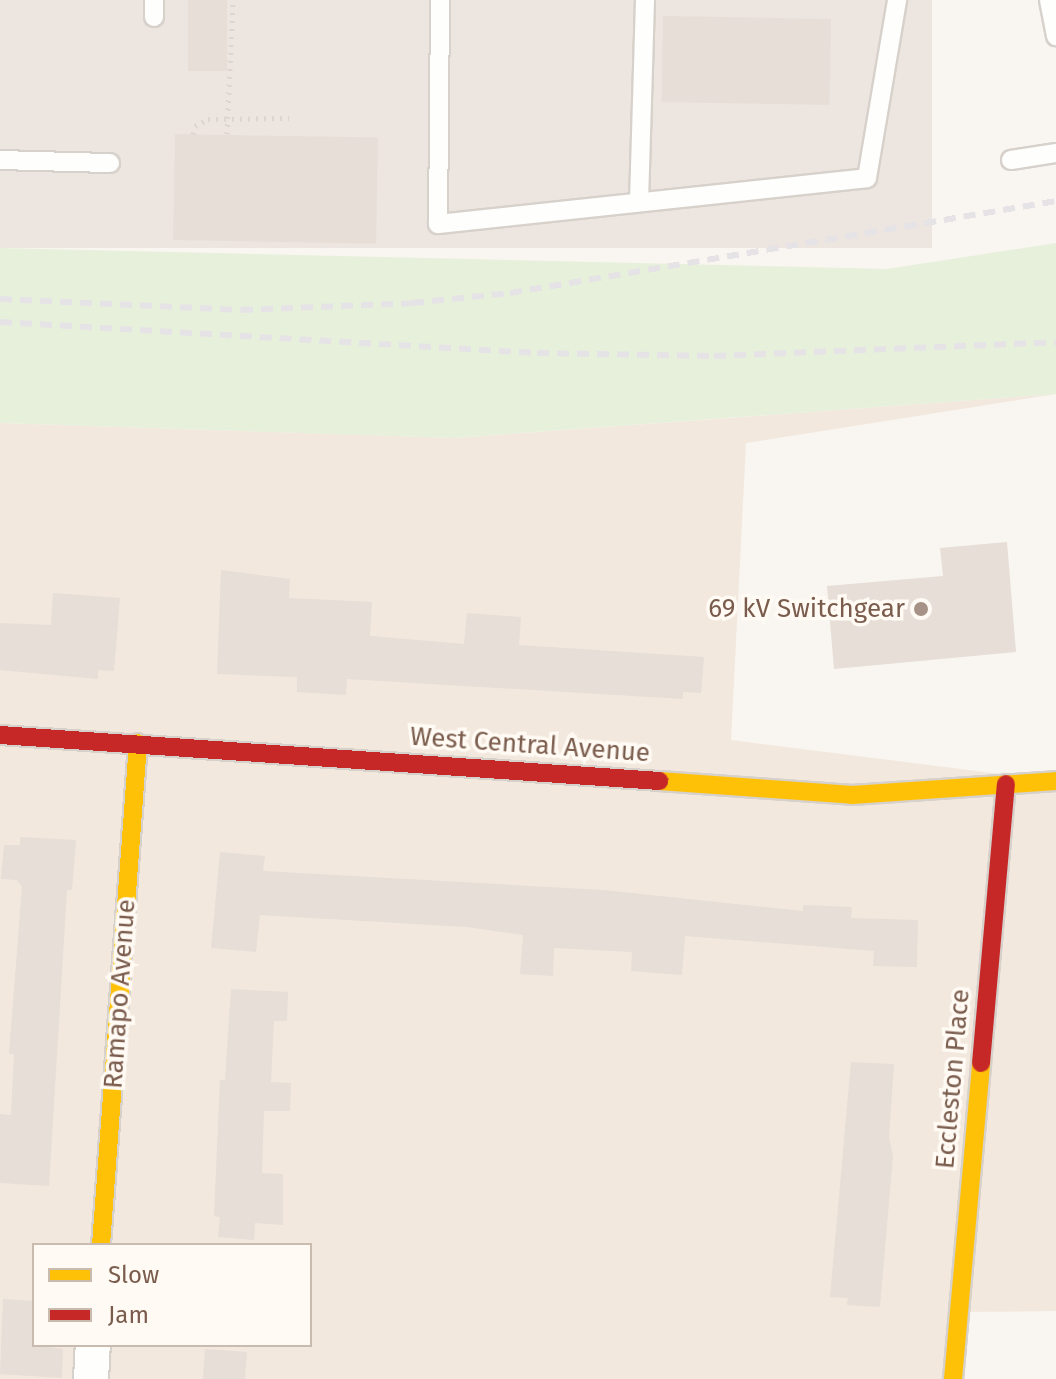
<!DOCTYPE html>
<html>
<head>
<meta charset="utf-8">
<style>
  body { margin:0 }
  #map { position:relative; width:1056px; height:1379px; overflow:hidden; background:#f9f5f0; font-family:"Fira Sans",sans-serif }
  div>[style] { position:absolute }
  .residential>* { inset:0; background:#f2e8de }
  .industrial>* { inset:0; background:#ede5e0; transform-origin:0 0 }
  .green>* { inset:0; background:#e7f0db }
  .building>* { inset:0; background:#e6ded7; transform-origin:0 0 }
  .path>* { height:5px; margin-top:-2.5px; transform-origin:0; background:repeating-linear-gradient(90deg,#dcd5d0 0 2px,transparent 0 8px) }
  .roads { filter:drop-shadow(2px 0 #d7d1cb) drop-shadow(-2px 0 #d7d1cb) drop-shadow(0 2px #d7d1cb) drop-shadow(0 -2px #d7d1cb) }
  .lane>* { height:18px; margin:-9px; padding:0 9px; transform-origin:9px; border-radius:9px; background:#fefefd }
  .street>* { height:34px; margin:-17px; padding:0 17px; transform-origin:17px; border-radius:17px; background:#fefefd }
  .slow>* { height:18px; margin:-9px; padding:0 9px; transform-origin:9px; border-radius:9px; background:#ffc107 }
  .jam>* { height:18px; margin:-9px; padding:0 9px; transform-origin:9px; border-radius:9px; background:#c62828 }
  .rail>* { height:6px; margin-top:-3px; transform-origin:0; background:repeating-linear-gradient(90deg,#e6e3e7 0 12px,transparent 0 20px) }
  .dots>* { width:22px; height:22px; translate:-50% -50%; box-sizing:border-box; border:4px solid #fffaf3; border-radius:50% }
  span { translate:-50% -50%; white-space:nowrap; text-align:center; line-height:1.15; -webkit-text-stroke:7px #fffaf3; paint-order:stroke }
  .poi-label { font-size:26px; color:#7a5c4d }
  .right { translate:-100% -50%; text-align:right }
  .street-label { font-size:26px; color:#7a5c4d }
  .legend { position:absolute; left:32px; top:1243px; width:280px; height:104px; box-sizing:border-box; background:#fffaf3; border:2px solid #cabbb1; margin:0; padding:10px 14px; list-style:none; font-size:24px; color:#7a5c4d }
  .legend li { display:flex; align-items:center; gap:16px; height:40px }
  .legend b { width:40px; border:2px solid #cabbb1 }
</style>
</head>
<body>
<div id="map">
  <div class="residential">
    <i style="clip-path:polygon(evenodd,1056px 394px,746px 443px,731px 740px,1056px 781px,1056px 1311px,959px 1312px,953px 1379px,0 1379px,0 423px,455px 438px,1056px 394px,34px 1245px,310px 1245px,310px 1345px,34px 1345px,34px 1245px)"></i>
  </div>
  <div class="industrial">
    <i style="left:0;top:0;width:932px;height:248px"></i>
  </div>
  <div class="green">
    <i style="clip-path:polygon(1056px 243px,1056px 394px,454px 438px,0 423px,0 248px,887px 269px)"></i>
  </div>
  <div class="building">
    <i style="left:188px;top:0;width:39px;height:71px"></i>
    <i style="left:663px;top:16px;width:168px;height:86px;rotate:1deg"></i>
    <i style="left:175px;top:134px;width:203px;height:106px;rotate:1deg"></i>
    <i style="clip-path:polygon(1007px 542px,1016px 652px,834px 669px,827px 586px,943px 576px,940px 548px)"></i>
    <i style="clip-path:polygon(221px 570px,290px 579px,289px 598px,372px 602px,370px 636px,464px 644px,467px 613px,521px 617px,519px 645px,704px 657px,701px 693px,683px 692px,683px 699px,347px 679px,346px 695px,297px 692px,297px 677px,217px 674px)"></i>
    <i style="clip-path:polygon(53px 593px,120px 598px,114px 671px,98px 670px,98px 679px,0 670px,0 623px,51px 625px)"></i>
    <i style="clip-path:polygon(20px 837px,76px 840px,72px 890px,67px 890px,49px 1186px,0 1183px,0 1114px,11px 1115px,14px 1054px,9px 1054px,22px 887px,17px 880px,1px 879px,4px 845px,20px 845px)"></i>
    <i style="clip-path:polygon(220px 852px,265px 856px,263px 871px,603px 890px,803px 911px,803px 905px,852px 907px,851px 918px,918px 920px,917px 967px,873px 966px,874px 951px,685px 936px,682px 975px,631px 971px,632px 952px,554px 948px,553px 976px,520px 974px,523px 935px,467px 927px,260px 915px,256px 952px,211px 948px)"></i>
    <i style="clip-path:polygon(231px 989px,288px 992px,287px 1021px,274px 1021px,271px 1082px,291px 1083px,290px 1111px,264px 1111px,262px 1173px,283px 1174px,283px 1225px,255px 1223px,254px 1240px,218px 1237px,220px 1217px,214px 1216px,220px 1080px,225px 1080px)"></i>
    <i style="clip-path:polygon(851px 1062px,894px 1064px,889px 1137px,893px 1156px,880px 1307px,847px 1305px,848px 1298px,830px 1297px)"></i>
    <i style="clip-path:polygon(3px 1299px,34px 1301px,34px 1345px,63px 1349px,62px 1378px,0 1374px)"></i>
    <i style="left:205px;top:1349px;width:42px;height:30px;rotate:4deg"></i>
  </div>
  <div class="path">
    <i style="left:193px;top:134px;width:8px;rotate:-76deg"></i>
    <i style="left:195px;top:126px;width:15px;rotate:-28deg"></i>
    <i style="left:208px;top:119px;width:81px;rotate:-0.7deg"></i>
    <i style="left:227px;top:134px;width:134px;rotate:-87.4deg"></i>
  </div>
  <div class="roads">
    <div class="lane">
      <i style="left:154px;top:0;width:17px;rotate:90deg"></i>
      <i style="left:440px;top:0;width:224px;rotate:90.5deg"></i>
      <i style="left:438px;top:224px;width:431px;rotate:-6.1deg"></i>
      <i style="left:867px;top:178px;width:181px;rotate:-80.4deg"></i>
      <i style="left:1049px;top:0;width:37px;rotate:79deg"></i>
      <i style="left:0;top:160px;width:110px;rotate:1.6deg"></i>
      <i style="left:1011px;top:160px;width:46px;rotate:-8.8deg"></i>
      <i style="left:639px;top:202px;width:202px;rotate:-88.3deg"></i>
    </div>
    <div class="street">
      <i style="left:91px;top:1379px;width:34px;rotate:-87deg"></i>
    </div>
    <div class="slow">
      <i style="left:659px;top:781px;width:194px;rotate:4.1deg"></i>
      <i style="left:852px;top:795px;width:204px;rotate:-3.9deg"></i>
      <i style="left:101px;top:1245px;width:503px;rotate:-85.78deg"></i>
      <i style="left:953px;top:1379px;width:317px;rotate:-84.9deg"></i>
    </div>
    <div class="jam">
      <i style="left:0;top:735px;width:661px;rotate:3.99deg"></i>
      <i style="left:981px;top:1063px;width:280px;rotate:-84.9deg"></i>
    </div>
  </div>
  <div class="rail">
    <i style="left:0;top:299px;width:241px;rotate:2.6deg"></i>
    <i style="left:241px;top:310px;width:171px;rotate:-2.3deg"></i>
    <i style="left:412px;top:303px;width:99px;rotate:-5.8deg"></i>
    <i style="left:510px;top:293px;width:554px;rotate:-9.56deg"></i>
    <i style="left:0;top:322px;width:538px;rotate:3.3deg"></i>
    <i style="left:537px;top:353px;width:177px;rotate:1deg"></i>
    <i style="left:714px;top:356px;width:342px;rotate:-2.3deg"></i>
  </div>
  <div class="dots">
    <i style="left:921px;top:609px;background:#a69286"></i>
  </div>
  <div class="poi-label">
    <span class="right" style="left:905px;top:609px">69 kV Switchgear</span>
  </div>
  <div class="street-label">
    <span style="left:530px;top:745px;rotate:4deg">West Central Avenue</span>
    <span style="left:120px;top:994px;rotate:-86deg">Ramapo Avenue</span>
    <span style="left:953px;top:1079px;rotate:-85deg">Eccleston Place</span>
  </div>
  <ul class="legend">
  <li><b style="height:10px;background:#ffc107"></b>Slow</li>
  <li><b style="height:10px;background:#c62828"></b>Jam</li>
  </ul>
</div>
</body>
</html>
